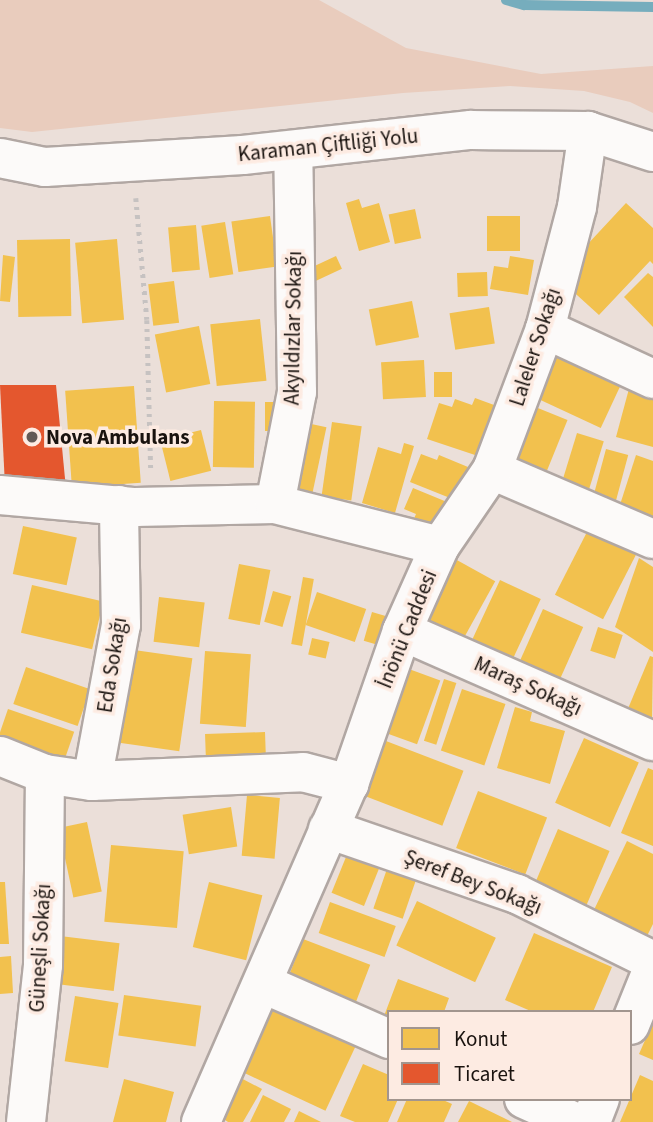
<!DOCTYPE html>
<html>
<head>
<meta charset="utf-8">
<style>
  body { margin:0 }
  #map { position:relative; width:653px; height:1122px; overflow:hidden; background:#ebdfd9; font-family:"Source Sans 3",sans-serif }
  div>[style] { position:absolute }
  .green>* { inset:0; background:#e9ccbd }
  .homes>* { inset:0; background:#f2c14e; transform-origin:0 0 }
  .shops>* { inset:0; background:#e4572e }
  .stream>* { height:10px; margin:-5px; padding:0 5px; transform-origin:5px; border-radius:5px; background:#76adbd }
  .path>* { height:4.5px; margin-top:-2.25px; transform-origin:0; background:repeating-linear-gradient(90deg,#c6c2c1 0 3.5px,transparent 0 8.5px) }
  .roads { filter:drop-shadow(2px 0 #b1a7a3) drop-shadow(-2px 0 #b1a7a3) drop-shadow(0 2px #b1a7a3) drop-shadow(0 -2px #b1a7a3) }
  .minor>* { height:38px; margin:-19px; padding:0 19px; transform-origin:19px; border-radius:19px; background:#fcfaf9 }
  .major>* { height:38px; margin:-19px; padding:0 19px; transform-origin:19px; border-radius:19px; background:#fcfaf9 }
  .dots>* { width:19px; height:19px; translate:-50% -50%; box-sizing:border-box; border:4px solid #fdebe2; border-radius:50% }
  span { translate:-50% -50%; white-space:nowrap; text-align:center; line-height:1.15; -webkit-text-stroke:7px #fdebe2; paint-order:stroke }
  .street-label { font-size:21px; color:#1a130f }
  .poi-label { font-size:21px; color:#1a130f; font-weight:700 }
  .left { translate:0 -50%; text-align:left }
  .legend { position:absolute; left:387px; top:1010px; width:245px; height:91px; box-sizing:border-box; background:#fdebe2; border:2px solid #a2958e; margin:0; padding:9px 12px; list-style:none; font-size:21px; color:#1a130f }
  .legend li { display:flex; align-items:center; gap:14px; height:35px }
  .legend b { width:35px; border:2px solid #a2958e }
</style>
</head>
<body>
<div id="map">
  <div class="green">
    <i style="clip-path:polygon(0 0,319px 0,406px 48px,541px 74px,653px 66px,653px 113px,630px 102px,584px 91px,510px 86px,403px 93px,32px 132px,0 128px)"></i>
  </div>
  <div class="homes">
    <i style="clip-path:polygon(359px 199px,362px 208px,379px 203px,390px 242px,359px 251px,346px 203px)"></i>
    <i style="clip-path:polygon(626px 203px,653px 228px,653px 264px,650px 261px,599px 315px,567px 286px,581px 270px,572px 261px)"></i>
    <i style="left:415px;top:209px;width:30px;height:27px;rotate:78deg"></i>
    <i style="left:270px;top:216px;width:51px;height:39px;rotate:82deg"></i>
    <i style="left:487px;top:216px;width:33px;height:35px"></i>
    <i style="left:225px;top:222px;width:53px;height:24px;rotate:81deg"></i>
    <i style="left:196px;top:225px;width:45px;height:28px;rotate:85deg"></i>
    <i style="left:70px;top:239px;width:77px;height:53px;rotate:89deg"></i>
    <i style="left:117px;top:239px;width:81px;height:42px;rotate:85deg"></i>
    <i style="clip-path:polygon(3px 255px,15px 257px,10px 302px,0 301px)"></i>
    <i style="left:336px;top:256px;width:14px;height:29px;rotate:65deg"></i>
    <i style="clip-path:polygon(510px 256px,534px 260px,528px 295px,490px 289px,494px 266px,508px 268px)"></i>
    <i style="left:487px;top:272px;width:24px;height:30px;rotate:88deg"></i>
    <i style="clip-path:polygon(648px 273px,653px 277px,653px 327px,624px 297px)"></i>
    <i style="left:174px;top:281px;width:42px;height:26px;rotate:83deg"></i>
    <i style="left:412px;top:301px;width:37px;height:44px;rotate:79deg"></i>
    <i style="left:489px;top:307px;width:37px;height:40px;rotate:81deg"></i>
    <i style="left:260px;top:319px;width:62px;height:50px;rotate:84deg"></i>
    <i style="left:199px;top:326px;width:59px;height:45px;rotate:79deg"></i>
    <i style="left:558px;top:354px;width:70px;height:49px;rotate:25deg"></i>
    <i style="left:424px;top:360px;width:37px;height:43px;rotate:87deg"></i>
    <i style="left:434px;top:372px;width:18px;height:25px"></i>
    <i style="clip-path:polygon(630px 385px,653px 392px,653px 447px,616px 437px)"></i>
    <i style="left:134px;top:386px;width:97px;height:69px;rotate:86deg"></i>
    <i style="clip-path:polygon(475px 398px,505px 409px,481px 457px,427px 439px,439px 403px,452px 407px,455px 399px,472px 405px)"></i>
    <i style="left:214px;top:401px;width:41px;height:66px;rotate:1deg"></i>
    <i style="left:265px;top:402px;width:17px;height:29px"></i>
    <i style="left:523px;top:402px;width:48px;height:60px;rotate:22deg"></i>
    <i style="left:302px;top:422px;width:25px;height:67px;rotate:12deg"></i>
    <i style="left:332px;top:422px;width:30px;height:75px;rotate:8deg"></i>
    <i style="left:201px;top:430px;width:42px;height:42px;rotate:76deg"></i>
    <i style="left:577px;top:433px;width:28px;height:51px;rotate:17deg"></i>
    <i style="clip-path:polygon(404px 443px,414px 446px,395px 513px,362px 503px,378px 447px,401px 454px)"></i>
    <i style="left:606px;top:449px;width:23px;height:55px;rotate:15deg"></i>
    <i style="clip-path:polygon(421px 454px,437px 460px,439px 455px,468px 467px,455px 500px,410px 482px)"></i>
    <i style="clip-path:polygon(636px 455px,653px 461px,653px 525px,617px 514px)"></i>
    <i style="clip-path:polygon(413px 488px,447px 502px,435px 530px,413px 521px,416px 514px,404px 509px)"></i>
    <i style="left:23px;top:526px;width:55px;height:49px;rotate:12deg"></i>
    <i style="left:589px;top:528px;width:54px;height:75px;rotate:27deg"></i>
    <i style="clip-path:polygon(639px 558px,653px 567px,653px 652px,615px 627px)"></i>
    <i style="left:455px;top:559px;width:46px;height:67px;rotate:29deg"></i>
    <i style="left:239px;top:564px;width:32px;height:56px;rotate:11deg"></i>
    <i style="left:303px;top:577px;width:11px;height:68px;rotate:10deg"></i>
    <i style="left:500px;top:580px;width:45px;height:72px;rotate:25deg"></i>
    <i style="left:32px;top:585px;width:73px;height:49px;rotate:13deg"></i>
    <i style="left:273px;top:591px;width:19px;height:32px;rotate:16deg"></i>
    <i style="left:317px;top:592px;width:52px;height:35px;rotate:19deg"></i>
    <i style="left:159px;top:597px;width:46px;height:45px;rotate:7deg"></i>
    <i style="left:543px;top:609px;width:44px;height:58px;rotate:24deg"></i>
    <i style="left:372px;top:612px;width:15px;height:30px;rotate:16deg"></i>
    <i style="left:598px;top:627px;width:26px;height:25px;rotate:18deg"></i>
    <i style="left:312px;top:638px;width:18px;height:17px;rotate:13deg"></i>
    <i style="left:127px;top:649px;width:66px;height:94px;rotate:8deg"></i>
    <i style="left:205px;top:651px;width:46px;height:73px;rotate:4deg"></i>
    <i style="clip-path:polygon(650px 656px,653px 657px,652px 721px,627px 711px)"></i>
    <i style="left:398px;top:665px;width:45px;height:68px;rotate:20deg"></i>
    <i style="left:26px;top:667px;width:68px;height:39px;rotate:19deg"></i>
    <i style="left:444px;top:679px;width:13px;height:65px;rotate:18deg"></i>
    <i style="left:462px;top:689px;width:46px;height:65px;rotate:19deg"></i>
    <i style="clip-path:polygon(515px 707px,532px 712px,530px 721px,565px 731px,550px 784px,497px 768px)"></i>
    <i style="left:8px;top:709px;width:70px;height:36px;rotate:19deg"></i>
    <i style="left:265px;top:732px;width:32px;height:60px;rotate:88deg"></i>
    <i style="left:584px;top:738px;width:60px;height:71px;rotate:24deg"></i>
    <i style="left:386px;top:741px;width:83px;height:59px;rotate:21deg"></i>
    <i style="clip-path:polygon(648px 768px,653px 770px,653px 846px,621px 833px)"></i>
    <i style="left:478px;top:791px;width:74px;height:61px;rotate:21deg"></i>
    <i style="left:247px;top:795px;width:33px;height:61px;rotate:5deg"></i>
    <i style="left:231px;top:807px;width:40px;height:49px;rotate:81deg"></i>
    <i style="left:87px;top:822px;width:71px;height:29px;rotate:78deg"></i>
    <i style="left:558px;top:829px;width:56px;height:67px;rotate:23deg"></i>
    <i style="clip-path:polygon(627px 841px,653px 854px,653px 924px,645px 940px,592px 914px)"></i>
    <i style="left:111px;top:845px;width:73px;height:77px;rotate:5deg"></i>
    <i style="left:348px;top:852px;width:35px;height:44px;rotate:22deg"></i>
    <i style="left:388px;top:866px;width:31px;height:45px;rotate:19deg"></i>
    <i style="clip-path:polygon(0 882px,5px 882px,9px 944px,0 944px)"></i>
    <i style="left:209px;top:882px;width:55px;height:67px;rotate:14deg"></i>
    <i style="left:417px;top:901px;width:87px;height:49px;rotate:25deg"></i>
    <i style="left:330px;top:902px;width:70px;height:33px;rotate:20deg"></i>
    <i style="clip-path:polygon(534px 933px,612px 967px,593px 1012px,533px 1012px,505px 1000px)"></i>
    <i style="left:60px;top:936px;width:60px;height:48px;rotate:7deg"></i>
    <i style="left:303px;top:939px;width:72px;height:48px;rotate:21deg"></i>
    <i style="clip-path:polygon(11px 956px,13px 993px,0 994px,0 957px)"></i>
    <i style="clip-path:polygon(398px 979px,449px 998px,444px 1012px,389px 1012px,389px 1027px,381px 1024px)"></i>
    <i style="left:124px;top:995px;width:78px;height:41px;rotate:8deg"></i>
    <i style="left:75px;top:996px;width:44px;height:66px;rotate:9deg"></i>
    <i style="left:273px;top:1008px;width:91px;height:71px;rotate:25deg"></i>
    <i style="clip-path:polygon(653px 1022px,653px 1060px,639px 1054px)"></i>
    <i style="clip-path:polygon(363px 1064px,389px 1075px,389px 1099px,398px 1099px,388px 1122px,355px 1122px,340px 1116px)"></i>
    <i style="clip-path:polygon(640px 1075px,653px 1081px,653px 1122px,620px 1122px)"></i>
    <i style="clip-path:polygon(237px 1076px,262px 1089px,243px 1122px,228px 1122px,216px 1114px)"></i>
    <i style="clip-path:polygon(124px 1079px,174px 1092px,166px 1122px,113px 1122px)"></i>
    <i style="clip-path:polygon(263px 1095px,291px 1109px,284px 1122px,250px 1122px)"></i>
    <i style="clip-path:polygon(407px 1099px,441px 1099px,452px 1104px,444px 1122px,397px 1122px)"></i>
    <i style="clip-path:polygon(469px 1101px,512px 1122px,458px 1122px)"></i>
    <i style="clip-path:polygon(299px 1111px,321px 1122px,294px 1122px)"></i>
  </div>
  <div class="shops">
    <i style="clip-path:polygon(0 385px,56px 385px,66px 489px,5px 486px)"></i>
  </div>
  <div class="stream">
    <i style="left:506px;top:0;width:19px;rotate:16deg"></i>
    <i style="left:524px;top:5px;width:129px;rotate:0.9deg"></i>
  </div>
  <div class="path">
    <i style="left:136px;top:198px;width:122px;rotate:84.8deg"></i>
    <i style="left:147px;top:320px;width:149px;rotate:88.5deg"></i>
  </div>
  <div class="roads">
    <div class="minor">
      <i style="left:545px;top:329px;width:119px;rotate:24.8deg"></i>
      <i style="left:492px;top:470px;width:175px;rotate:23.2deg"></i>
      <i style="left:0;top:495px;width:136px;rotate:5.1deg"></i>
      <i style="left:135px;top:507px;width:140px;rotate:-1.2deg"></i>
      <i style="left:275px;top:504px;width:170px;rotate:14.3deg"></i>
      <i style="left:275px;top:504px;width:114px;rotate:-78.9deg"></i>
      <i style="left:297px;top:392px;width:242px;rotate:-90.9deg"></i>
      <i style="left:402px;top:631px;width:274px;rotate:23.7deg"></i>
      <i style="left:0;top:756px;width:48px;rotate:21.8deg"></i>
      <i style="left:45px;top:774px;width:48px;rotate:8.5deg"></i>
      <i style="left:92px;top:781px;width:211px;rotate:-2.4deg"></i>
      <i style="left:303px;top:772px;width:48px;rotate:14.6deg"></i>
      <i style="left:92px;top:781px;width:159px;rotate:-79.5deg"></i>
      <i style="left:121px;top:625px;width:120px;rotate:-91deg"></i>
      <i style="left:328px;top:829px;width:200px;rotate:19deg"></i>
      <i style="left:517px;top:894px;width:152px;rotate:26.2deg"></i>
      <i style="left:264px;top:984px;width:137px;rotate:23.7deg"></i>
      <i style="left:630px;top:1025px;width:61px;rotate:-68deg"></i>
      <i style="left:524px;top:1099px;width:56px;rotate:24.3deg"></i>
      <i style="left:26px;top:1122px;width:158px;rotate:-83.8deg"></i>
      <i style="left:43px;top:965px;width:191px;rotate:-89.4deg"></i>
      <i style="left:201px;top:1122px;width:369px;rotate:-66.4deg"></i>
      <i style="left:349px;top:784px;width:162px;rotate:-70.9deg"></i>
      <i style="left:402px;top:631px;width:93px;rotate:-65.9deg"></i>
      <i style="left:440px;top:546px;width:92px;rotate:-55.6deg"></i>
      <i style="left:492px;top:470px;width:151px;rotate:-69.4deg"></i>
      <i style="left:545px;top:329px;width:126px;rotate:-75.3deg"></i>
      <i style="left:577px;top:207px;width:77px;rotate:-81.8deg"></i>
      <i style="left:591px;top:1122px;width:25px;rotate:-69deg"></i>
    </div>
    <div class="major">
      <i style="left:0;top:158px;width:46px;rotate:11.3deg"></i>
      <i style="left:45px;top:167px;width:198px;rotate:-3.5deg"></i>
      <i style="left:243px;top:155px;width:229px;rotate:-6.3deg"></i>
      <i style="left:471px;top:130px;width:117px;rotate:0.5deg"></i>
      <i style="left:588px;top:131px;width:68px;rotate:17.9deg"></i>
    </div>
  </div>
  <div class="dots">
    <i style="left:32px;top:437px;background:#635a56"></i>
  </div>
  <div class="street-label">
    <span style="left:328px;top:145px;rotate:-6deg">Karaman Çiftliği Yolu</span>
    <span style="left:293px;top:328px;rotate:-89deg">Akyıldızlar Sokağı</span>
    <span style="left:535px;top:347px;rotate:-72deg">Laleler Sokağı</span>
    <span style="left:407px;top:629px;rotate:-68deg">İnönü Caddesi</span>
    <span style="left:112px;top:665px;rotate:-81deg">Eda Sokağı</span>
    <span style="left:528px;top:686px;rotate:24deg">Maraş Sokağı</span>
    <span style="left:473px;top:882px;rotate:21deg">Şeref Bey Sokağı</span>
    <span style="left:40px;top:948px;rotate:-87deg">Güneşli Sokağı</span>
  </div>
  <div class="poi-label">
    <span class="left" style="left:46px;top:437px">Nova Ambulans</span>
  </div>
  <ul class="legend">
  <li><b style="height:19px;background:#f2c14e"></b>Konut</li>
  <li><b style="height:19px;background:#e4572e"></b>Ticaret</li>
  </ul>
</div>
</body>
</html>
